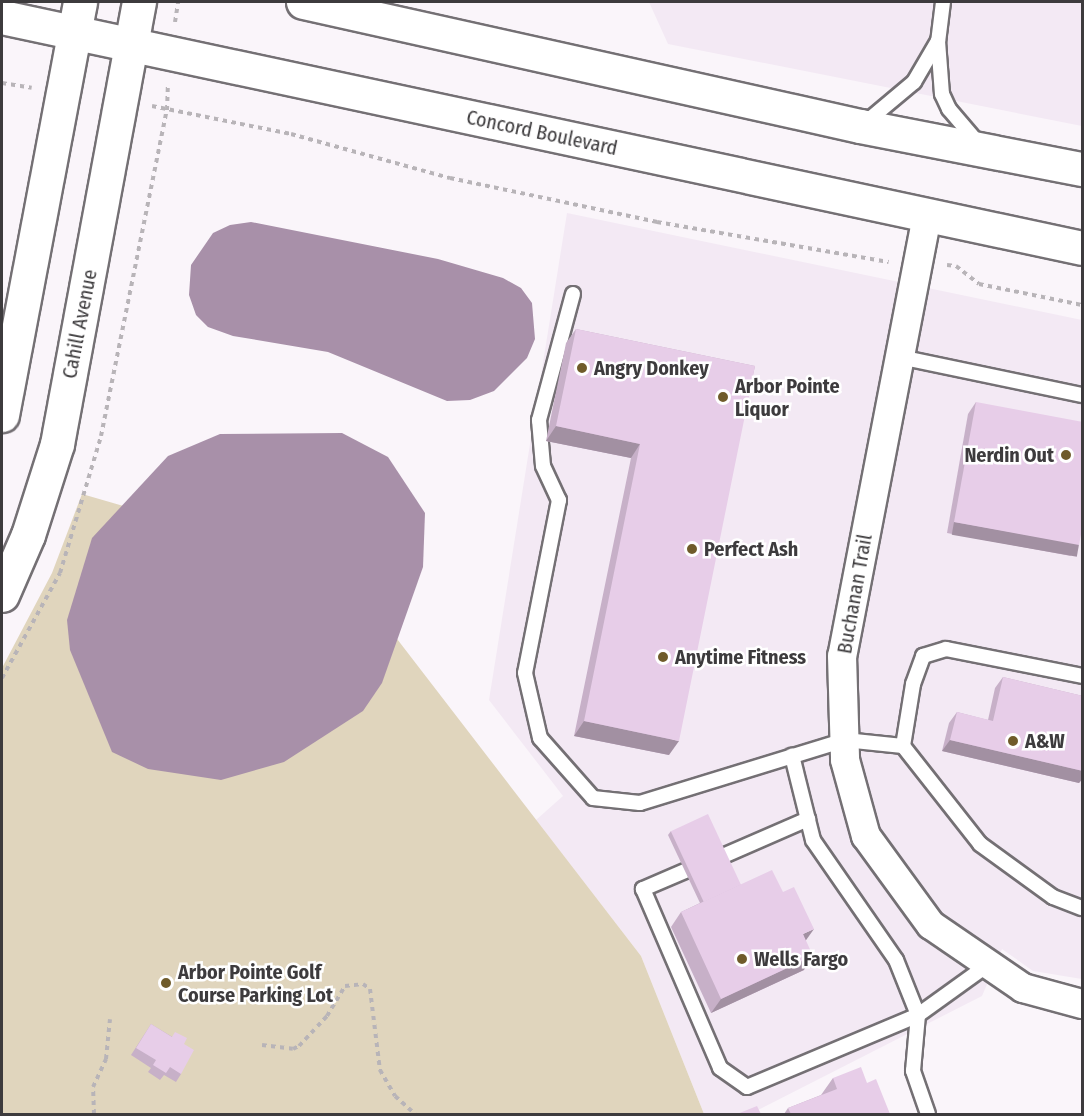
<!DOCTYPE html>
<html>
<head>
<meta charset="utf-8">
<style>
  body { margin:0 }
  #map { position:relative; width:1084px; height:1116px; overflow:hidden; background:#faf5fa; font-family:"Fira Sans Condensed",sans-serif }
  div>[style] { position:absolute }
  .built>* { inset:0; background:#f3e9f4 }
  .green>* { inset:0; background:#e0d5bd }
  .water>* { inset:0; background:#a890a9 }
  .path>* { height:4px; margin-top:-2px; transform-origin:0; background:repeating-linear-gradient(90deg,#b8b4b8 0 4.5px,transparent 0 9px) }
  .roads { filter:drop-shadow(2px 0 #747074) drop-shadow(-2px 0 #747074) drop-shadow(0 2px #747074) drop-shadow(0 -2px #747074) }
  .service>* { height:14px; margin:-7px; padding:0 7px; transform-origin:7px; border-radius:7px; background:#fff }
  .minor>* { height:28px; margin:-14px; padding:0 14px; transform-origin:14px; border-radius:14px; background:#fff }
  .tertiary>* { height:33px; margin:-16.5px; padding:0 16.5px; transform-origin:16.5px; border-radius:16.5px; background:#fff }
  .primary>* { height:33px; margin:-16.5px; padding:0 16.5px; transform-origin:16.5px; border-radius:16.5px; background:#fff }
  .wall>* { inset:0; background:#c7b0c8 }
  .shaded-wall>* { inset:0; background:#a290a2; transform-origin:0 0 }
  .building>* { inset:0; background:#e7cde8; transform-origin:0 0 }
  .dots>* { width:16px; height:16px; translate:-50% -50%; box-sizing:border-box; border:3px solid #fff; border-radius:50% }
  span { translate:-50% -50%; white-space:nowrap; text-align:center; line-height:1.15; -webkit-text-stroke:5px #fff; paint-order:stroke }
  .street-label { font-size:20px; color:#3d3b3d }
  .poi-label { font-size:20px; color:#3d3b3d; font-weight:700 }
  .left { translate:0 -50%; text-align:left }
  .right { translate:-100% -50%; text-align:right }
  .frame { position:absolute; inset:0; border:3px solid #3d3b3d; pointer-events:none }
</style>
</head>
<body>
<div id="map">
  <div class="built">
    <i style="clip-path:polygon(649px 2px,1082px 2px,1082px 126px,668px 44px)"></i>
    <i style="clip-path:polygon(567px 213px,1082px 320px,1082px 979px,1033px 971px,1002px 949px,982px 996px,750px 1114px,704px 1114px,641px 956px,536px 820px,563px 796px,489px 700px)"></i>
  </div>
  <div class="green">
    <i style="clip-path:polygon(82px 494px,344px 570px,641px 956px,704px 1114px,2px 1114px,2px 668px,52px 573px)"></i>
  </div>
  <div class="water">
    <i style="clip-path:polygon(251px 222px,438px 259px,503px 278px,521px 288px,532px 303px,535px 339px,527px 358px,494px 391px,470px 400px,447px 401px,328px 352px,233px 336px,208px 327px,196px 315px,189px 295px,191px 265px,213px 233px,230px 225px)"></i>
    <i style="clip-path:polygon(342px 433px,388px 457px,425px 513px,423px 567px,382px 683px,363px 711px,284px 762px,221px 780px,148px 769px,112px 752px,70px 650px,67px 620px,92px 538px,168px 456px,220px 434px)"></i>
  </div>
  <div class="path">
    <i style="left:175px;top:22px;width:20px;rotate:-81deg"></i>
    <i style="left:2px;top:83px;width:30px;rotate:9deg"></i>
    <i style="left:152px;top:106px;width:142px;rotate:11.4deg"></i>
    <i style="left:291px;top:134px;width:165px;rotate:15.5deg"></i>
    <i style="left:450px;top:178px;width:212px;rotate:12deg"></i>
    <i style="left:657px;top:222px;width:235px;rotate:9.8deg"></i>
    <i style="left:947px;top:265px;width:9px;rotate:6deg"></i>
    <i style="left:956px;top:266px;width:29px;rotate:38deg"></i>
    <i style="left:979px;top:284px;width:105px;rotate:11.5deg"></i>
    <i style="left:2px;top:678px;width:120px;rotate:-61.1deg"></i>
    <i style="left:60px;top:573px;width:143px;rotate:-73.3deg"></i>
    <i style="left:101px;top:436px;width:333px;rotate:-78.6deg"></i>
    <i style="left:167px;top:110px;width:24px;rotate:-88deg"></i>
    <i style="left:262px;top:1045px;width:31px;rotate:7deg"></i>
    <i style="left:293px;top:1049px;width:7px;rotate:-27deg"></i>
    <i style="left:299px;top:1046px;width:41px;rotate:-47deg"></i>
    <i style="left:327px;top:1016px;width:35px;rotate:-59deg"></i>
    <i style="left:345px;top:986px;width:18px;rotate:-6deg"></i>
    <i style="left:363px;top:984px;width:9px;rotate:36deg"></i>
    <i style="left:370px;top:989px;width:82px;rotate:83deg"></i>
    <i style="left:380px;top:1070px;width:30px;rotate:60deg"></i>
    <i style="left:395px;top:1096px;width:27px;rotate:42deg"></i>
    <i style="left:94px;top:1114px;width:27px;rotate:-92deg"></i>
    <i style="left:93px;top:1087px;width:31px;rotate:-65deg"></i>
    <i style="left:106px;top:1059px;width:40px;rotate:-84.3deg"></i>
  </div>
  <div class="roads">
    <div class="service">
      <i style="left:943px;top:2px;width:39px;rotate:97deg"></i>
      <i style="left:938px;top:41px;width:53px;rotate:85.7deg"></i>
      <i style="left:942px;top:94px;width:17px;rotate:65deg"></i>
      <i style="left:949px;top:109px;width:45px;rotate:49.5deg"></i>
      <i style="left:865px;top:123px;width:64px;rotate:-39.9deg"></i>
      <i style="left:914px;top:82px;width:48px;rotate:-59.7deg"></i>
      <i style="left:573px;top:294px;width:131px;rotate:105.1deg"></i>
      <i style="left:539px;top:420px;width:46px;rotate:85deg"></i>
      <i style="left:543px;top:466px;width:38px;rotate:65deg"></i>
      <i style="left:559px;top:500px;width:176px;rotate:101.1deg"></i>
      <i style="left:525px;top:673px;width:67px;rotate:77deg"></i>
      <i style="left:540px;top:738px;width:80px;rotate:48.5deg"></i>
      <i style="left:593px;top:798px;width:47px;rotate:6.1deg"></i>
      <i style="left:640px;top:803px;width:214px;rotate:-17.1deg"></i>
      <i style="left:845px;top:740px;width:58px;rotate:5.9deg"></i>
      <i style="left:903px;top:746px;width:125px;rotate:51.8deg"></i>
      <i style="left:980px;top:844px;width:90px;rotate:36deg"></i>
      <i style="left:1053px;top:897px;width:31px;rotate:21deg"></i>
      <i style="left:900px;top:357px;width:186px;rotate:11.8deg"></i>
      <i style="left:903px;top:746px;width:63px;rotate:-80.8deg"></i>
      <i style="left:913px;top:684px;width:30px;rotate:-70deg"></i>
      <i style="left:923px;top:656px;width:24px;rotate:-17deg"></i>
      <i style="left:946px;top:649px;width:139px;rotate:11.2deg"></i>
      <i style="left:723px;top:856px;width:93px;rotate:-23.5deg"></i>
      <i style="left:685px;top:871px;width:46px;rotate:156.8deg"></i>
      <i style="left:643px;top:889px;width:195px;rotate:66.7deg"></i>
      <i style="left:720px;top:1068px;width:33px;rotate:35deg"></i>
      <i style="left:747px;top:1087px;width:186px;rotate:-22.8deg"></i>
      <i style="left:918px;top:1015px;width:59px;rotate:-111.8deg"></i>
      <i style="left:896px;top:960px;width:146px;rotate:-124.7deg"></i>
      <i style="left:813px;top:840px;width:87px;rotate:-104deg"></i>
      <i style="left:928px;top:1114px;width:46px;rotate:-109.2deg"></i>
      <i style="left:913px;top:1071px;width:56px;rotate:-84.9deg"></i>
      <i style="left:918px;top:1015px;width:87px;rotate:-35.7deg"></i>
    </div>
    <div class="minor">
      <i style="left:927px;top:216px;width:448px;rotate:100.9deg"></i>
      <i style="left:842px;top:656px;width:104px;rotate:88.3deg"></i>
      <i style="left:845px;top:760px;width:79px;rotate:74.6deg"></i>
      <i style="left:866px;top:836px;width:110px;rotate:53.9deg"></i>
      <i style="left:931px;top:925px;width:112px;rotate:34.4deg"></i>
      <i style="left:1023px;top:988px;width:61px;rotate:15.2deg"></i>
    </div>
    <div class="tertiary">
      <i style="left:2px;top:415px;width:420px;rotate:-79.3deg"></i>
      <i style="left:2px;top:595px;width:65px;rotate:-66.6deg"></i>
      <i style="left:28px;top:535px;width:96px;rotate:-72.3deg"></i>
      <i style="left:57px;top:444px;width:450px;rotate:-79.5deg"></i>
    </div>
    <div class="primary">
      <i style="left:303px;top:2px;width:571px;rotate:12.55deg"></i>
      <i style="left:860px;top:126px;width:226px;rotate:11deg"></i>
      <i style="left:2px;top:17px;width:1104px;rotate:12.07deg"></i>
    </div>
  </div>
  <div class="wall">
    <i style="clip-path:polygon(576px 329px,755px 366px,669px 755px,574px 736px,631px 458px,546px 441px,566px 343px)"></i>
    <i style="clip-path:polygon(976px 402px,1071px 556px,947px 533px,968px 414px)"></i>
    <i style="clip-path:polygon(1003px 677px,1083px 696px,1083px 778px,1079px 783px,942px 751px,949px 723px,957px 712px,988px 720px,995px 688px)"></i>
    <i style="clip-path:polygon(671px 831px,741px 885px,806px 940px,804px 970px,711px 1013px,671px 927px,681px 912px,700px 903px,668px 835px)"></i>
    <i style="clip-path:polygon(151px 1024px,184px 1044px,181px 1074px,176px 1082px,164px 1075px,160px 1080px,148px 1072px,151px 1068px,131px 1055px)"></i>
    <i style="clip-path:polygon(833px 1078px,867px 1083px,890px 1114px,784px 1114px,788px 1108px,821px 1095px)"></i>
  </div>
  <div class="shaded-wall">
    <i style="clip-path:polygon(556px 426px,640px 444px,631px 458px,546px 441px)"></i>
    <i style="left:954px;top:522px;width:127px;height:13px;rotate:10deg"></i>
    <i style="clip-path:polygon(584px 721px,679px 741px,669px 755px,574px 736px)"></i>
    <i style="clip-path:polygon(950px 740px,1083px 771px,1083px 778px,1079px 783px,942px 751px)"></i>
    <i style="clip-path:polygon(814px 929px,804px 943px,803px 934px)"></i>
    <i style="clip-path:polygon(813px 956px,804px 970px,711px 1013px,721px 999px)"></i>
  </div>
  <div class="building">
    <i style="clip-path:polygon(576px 329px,755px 366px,679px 741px,584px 721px,640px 444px,556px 426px)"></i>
    <i style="clip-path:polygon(976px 402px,1083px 422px,1083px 524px,1079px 545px,954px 522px)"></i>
    <i style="clip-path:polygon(1003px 677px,1083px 696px,1083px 771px,950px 740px,957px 712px,993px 721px)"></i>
    <i style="left:708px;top:814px;width:78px;height:41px;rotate:65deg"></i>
    <i style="clip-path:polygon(772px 870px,783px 892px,794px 887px,814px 929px,803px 934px,813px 956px,721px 999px,681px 912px)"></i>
    <i style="clip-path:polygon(151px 1024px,172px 1037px,175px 1032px,187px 1038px,184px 1044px,194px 1050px,181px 1074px,170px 1067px,166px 1073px,153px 1065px,156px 1060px,136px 1048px)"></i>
    <i style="clip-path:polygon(861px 1067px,867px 1083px,876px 1079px,890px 1114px,791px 1114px,788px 1108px,837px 1089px,833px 1078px)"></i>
    <i style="clip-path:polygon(757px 1106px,761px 1114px,737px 1114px)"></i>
  </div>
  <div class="dots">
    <i style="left:582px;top:368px;background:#6f5b2a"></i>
    <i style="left:723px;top:397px;background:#6f5b2a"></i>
    <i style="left:1066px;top:455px;background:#6f5b2a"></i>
    <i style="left:692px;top:549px;background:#6f5b2a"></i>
    <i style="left:663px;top:657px;background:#6f5b2a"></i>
    <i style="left:1013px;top:741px;background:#6f5b2a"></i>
    <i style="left:742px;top:959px;background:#6f5b2a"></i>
    <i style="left:166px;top:983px;background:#6f5b2a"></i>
  </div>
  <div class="street-label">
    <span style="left:542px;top:133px;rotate:12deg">Concord Boulevard</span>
    <span style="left:80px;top:324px;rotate:-79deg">Cahill Avenue</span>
    <span style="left:855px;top:594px;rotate:-80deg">Buchanan Trail</span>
  </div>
  <div class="poi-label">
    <span class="left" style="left:594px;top:368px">Angry Donkey</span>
    <span class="left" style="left:735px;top:398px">Arbor Pointe<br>Liquor</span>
    <span class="right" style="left:1054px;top:455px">Nerdin Out</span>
    <span class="left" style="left:704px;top:549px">Perfect Ash</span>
    <span class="left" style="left:675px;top:657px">Anytime Fitness</span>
    <span class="left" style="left:1025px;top:741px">A&amp;W</span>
    <span class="left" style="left:754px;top:959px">Wells Fargo</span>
    <span class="left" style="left:178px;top:984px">Arbor Pointe Golf<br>Course Parking Lot</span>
  </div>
  <div class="frame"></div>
</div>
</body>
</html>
